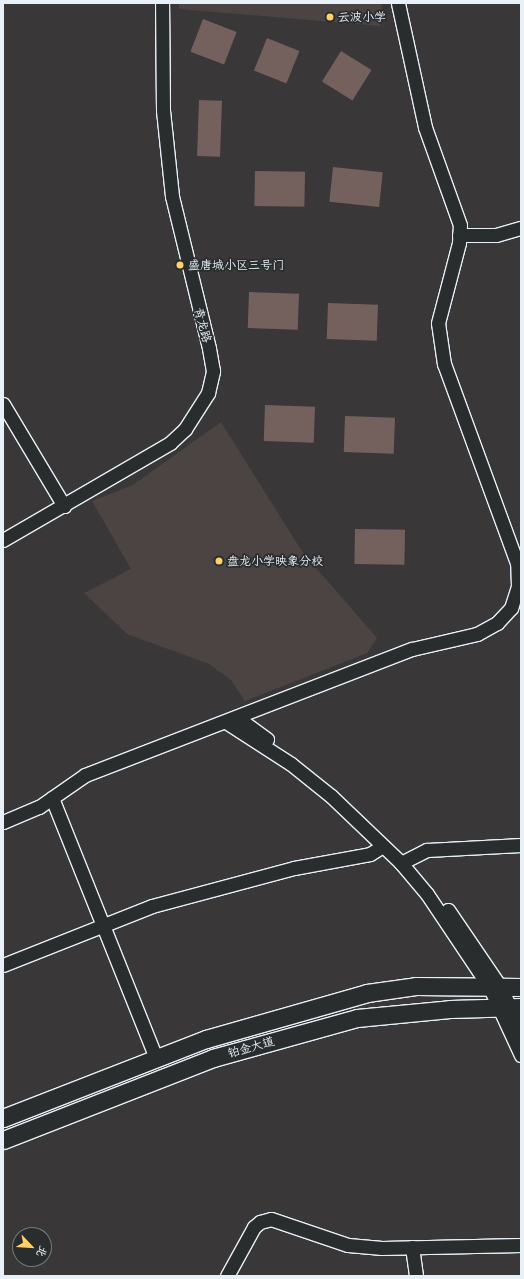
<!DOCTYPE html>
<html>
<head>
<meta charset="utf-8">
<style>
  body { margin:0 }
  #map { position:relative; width:524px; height:1279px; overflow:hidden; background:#393738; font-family:"Playpen Sans","LXGW WenKai TC",sans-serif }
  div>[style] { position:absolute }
  .built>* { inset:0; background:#4b4443 }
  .building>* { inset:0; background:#74615e; transform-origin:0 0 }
  .roads { filter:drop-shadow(1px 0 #e8f1f8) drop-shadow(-1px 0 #e8f1f8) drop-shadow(0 1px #e8f1f8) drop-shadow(0 -1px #e8f1f8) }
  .minor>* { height:13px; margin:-6.5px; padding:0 6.5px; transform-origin:6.5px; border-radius:6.5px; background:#2a2d2e }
  .major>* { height:17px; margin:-8.5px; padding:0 8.5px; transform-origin:8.5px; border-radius:8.5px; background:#2a2d2e }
  .dots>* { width:11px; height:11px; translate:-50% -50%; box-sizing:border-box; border:2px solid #2a2d2e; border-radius:50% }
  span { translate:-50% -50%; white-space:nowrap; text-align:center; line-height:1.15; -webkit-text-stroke:3.5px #2a2d2e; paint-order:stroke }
  .poi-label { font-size:12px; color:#e8f1f8 }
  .left { translate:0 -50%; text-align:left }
  .street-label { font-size:12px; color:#e8f1f8 }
  .frame { position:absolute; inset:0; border:4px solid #e8f1f8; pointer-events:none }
  .north { position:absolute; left:12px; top:1227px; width:40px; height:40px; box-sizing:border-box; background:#2a2d2e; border:1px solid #767b7f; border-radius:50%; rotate:115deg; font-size:11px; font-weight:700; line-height:16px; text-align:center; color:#e8f1f8 }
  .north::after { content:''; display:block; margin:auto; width:14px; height:18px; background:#ffd166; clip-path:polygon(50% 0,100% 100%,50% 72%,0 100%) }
</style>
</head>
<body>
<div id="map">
  <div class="built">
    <i style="clip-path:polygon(179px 3px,382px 3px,380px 26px,179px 9px)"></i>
    <i style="clip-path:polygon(221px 422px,303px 553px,377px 638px,367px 653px,245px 701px,231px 680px,209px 664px,127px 634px,84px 593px,131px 569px,92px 501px,133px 485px)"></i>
  </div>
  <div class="building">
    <i style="left:203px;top:19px;width:36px;height:35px;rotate:21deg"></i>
    <i style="left:267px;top:38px;width:35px;height:35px;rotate:22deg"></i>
    <i style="left:341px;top:51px;width:36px;height:36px;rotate:32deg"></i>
    <i style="left:199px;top:100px;width:23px;height:56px;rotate:2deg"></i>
    <i style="left:333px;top:167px;width:50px;height:35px;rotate:6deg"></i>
    <i style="left:255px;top:171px;width:50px;height:35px;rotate:1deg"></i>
    <i style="left:249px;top:292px;width:50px;height:36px;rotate:2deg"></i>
    <i style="left:328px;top:303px;width:50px;height:36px;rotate:2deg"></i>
    <i style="left:265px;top:405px;width:50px;height:36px;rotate:2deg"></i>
    <i style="left:345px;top:416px;width:50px;height:36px;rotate:2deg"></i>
    <i style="left:355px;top:529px;width:50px;height:35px;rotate:1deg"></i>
  </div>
  <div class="roads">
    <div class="minor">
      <i style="left:459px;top:235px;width:37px"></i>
      <i style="left:496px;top:235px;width:26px;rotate:-16deg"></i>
      <i style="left:3px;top:404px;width:119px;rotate:59.1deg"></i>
      <i style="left:3px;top:540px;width:193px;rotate:-30.1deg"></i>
      <i style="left:170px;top:443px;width:21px;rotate:-43deg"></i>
      <i style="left:185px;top:429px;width:43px;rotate:-57.4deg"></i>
      <i style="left:208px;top:393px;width:23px;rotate:-77deg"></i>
      <i style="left:213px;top:371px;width:23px;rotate:-100deg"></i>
      <i style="left:209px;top:348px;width:156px;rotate:-103.7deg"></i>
      <i style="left:172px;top:196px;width:86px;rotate:-96deg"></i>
      <i style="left:163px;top:110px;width:107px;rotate:-90.5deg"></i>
      <i style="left:238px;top:718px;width:36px;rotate:36deg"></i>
      <i style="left:226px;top:722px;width:77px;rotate:32.9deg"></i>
      <i style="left:291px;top:764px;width:51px;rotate:38.7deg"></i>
      <i style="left:331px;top:796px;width:97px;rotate:43.7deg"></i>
      <i style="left:401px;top:863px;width:40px;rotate:50deg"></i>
      <i style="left:427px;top:894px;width:113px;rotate:56.2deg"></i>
      <i style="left:490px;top:988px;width:74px;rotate:65.2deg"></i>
      <i style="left:52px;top:798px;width:280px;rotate:68.2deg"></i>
      <i style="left:3px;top:822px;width:39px;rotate:-23deg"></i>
      <i style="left:39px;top:807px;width:56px;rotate:-34.8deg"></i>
      <i style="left:85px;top:775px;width:350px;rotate:-21.1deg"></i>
      <i style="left:412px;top:649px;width:67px;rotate:-13deg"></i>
      <i style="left:477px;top:634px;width:23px;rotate:-29deg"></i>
      <i style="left:497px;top:623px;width:21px;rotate:-47deg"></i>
      <i style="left:511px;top:608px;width:23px;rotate:-72deg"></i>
      <i style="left:518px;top:586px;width:23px;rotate:-92deg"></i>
      <i style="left:517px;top:563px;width:212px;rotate:-110.1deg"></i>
      <i style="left:444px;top:364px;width:41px;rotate:-98.3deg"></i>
      <i style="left:438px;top:323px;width:83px;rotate:-75.3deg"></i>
      <i style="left:459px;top:243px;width:18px;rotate:-87deg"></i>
      <i style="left:460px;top:225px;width:104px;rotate:-109.7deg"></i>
      <i style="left:425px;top:127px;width:127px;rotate:-102.3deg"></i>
      <i style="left:401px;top:863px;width:29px;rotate:-27deg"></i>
      <i style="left:427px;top:850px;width:94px;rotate:-3deg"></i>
      <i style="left:448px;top:910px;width:94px;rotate:55.8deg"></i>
      <i style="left:501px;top:988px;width:47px;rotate:65.1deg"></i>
      <i style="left:3px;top:965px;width:160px;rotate:-21.6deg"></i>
      <i style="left:152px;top:906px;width:147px;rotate:-15deg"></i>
      <i style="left:294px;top:868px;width:77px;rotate:-10.4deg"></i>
      <i style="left:370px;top:854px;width:15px;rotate:-32deg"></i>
      <i style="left:412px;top:1247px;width:29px;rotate:82deg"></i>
      <i style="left:227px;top:1276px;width:56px;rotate:-61.1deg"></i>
      <i style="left:254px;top:1227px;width:8px;rotate:-40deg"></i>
      <i style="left:260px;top:1222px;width:11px;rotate:-15deg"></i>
      <i style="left:271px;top:1219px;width:81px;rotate:18.7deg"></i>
      <i style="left:348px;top:1245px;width:34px;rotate:5deg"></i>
      <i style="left:382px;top:1248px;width:139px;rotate:-1.2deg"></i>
    </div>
    <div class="major">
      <i style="left:3px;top:1118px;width:218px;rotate:-21.3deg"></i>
      <i style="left:206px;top:1039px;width:167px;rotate:-15.9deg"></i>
      <i style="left:367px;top:993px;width:49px;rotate:-8.1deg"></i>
      <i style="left:416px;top:986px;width:105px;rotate:0.5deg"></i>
      <i style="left:3px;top:1140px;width:225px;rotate:-21.3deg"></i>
      <i style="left:213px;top:1058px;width:149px;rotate:-15.5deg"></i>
      <i style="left:357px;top:1018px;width:93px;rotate:-5.5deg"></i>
      <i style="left:450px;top:1009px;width:71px;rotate:-1.6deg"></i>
    </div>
  </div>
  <div class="dots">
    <i style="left:330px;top:17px;background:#ffd166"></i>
    <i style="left:180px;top:265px;background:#ffd166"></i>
    <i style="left:219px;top:561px;background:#ffd166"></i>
  </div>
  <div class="poi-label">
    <span class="left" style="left:338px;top:17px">云波小学</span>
    <span class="left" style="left:188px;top:265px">盛唐城小区三号门</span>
    <span class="left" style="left:227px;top:561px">盘龙小学映象分校</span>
  </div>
  <div class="street-label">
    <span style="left:203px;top:325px;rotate:75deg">青龙路</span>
    <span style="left:251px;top:1047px;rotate:-16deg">铂金大道</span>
  </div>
  <div class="frame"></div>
  <div class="north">北</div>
</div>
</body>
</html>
